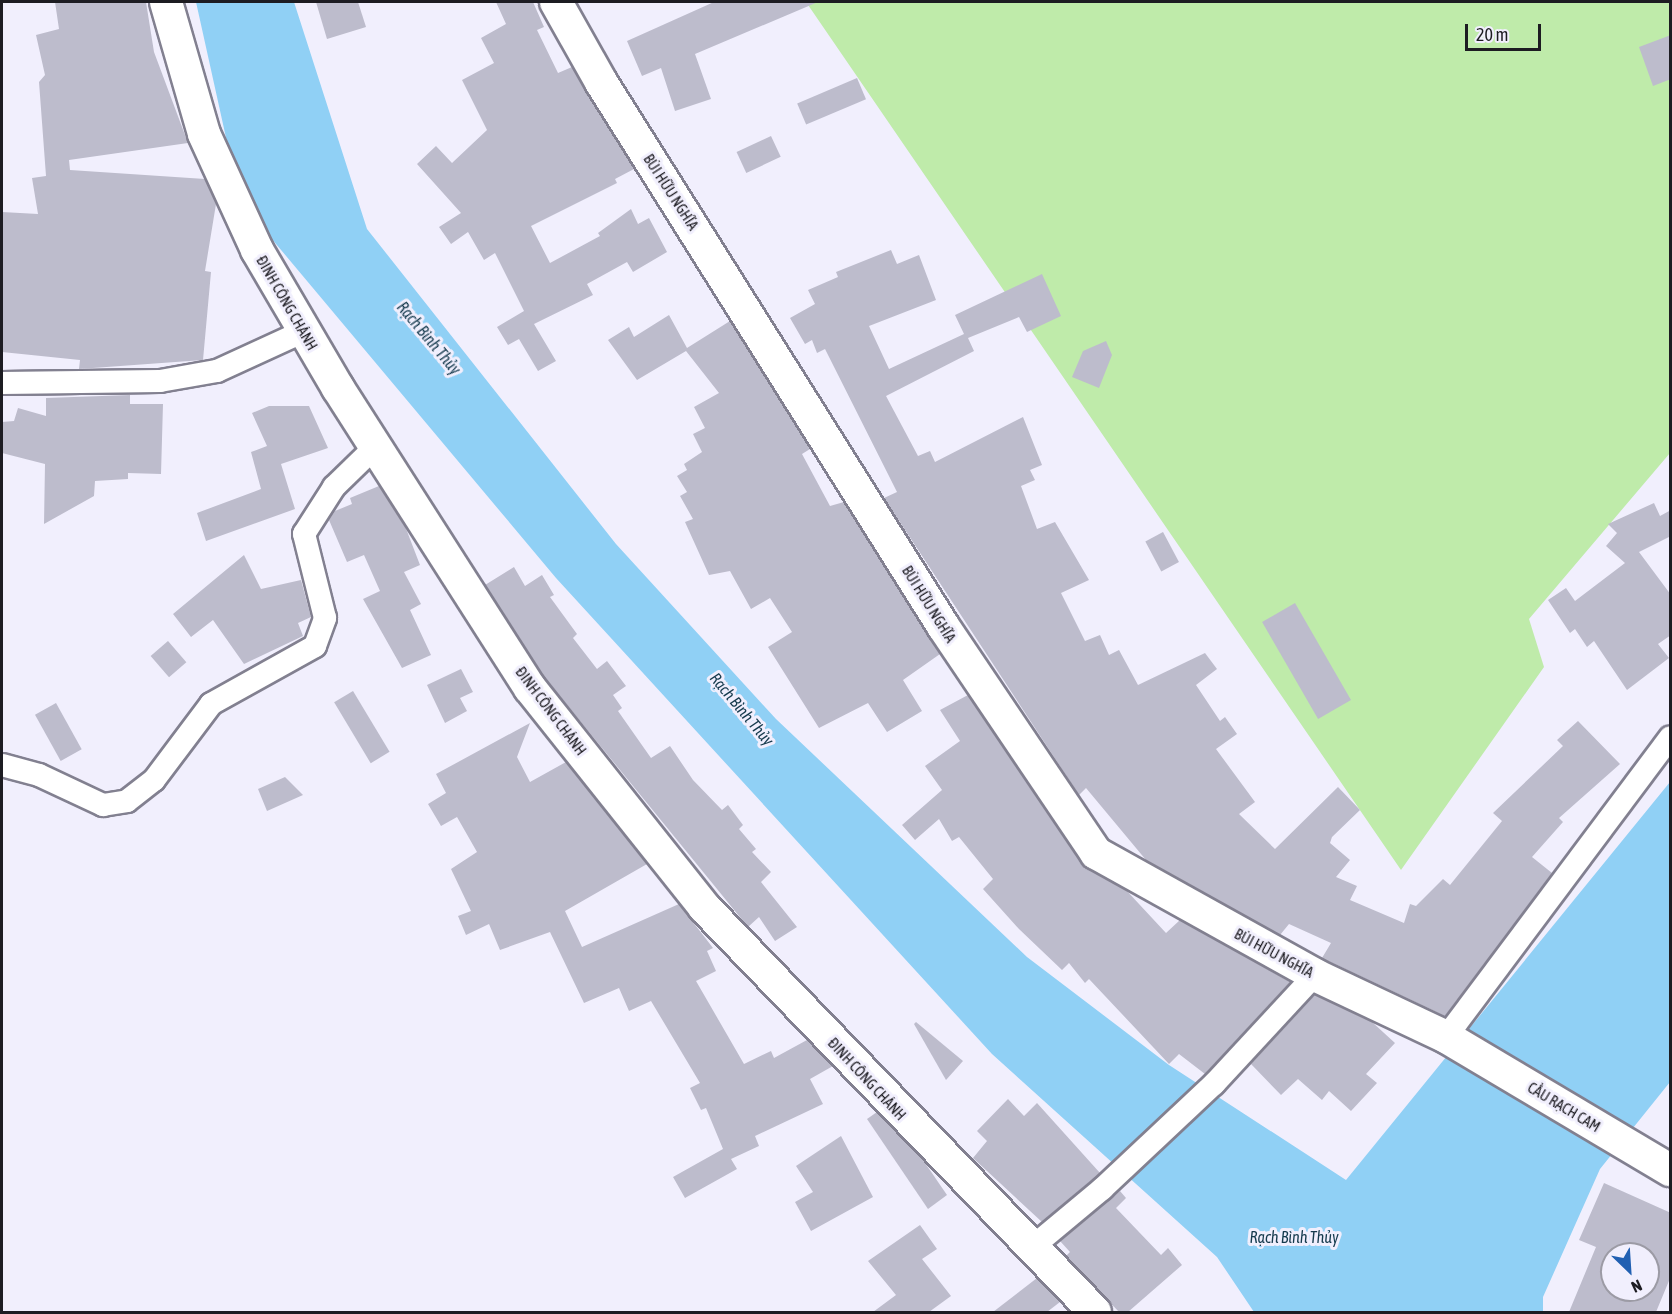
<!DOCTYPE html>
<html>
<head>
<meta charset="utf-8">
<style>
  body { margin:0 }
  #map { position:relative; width:1672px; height:1314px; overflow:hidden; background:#f1effd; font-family:"Asap Condensed",sans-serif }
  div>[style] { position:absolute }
  .green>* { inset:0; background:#bfebaa }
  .water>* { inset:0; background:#90d0f5 }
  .building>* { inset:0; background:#bdbccc; transform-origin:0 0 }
  .roads { filter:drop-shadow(2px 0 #828090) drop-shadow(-2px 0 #828090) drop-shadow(0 2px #828090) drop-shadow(0 -2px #828090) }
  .street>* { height:22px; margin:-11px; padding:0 11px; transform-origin:11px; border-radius:11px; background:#fff }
  .secondary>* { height:32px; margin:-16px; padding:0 16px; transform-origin:16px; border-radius:16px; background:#fff }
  span { translate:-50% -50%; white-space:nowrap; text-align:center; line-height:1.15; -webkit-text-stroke:6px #f1effd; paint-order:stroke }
  .street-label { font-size:15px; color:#1d1c22 }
  .water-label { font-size:16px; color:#153a4d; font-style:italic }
  .frame { position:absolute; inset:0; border:3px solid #1d1c22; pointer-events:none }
  .north { position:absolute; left:1600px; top:1242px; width:60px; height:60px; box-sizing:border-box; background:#f1effd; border:2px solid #9c9ba5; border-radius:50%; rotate:155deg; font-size:16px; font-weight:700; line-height:24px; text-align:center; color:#1d1c22 }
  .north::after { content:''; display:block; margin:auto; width:21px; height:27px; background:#2160b2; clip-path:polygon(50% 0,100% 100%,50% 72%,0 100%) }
  .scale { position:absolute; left:1465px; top:24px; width:76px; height:27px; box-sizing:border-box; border:3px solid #1d1c22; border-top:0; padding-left:8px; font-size:18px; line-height:21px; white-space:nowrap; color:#1d1c22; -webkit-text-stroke:4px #f1effd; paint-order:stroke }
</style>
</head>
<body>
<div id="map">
  <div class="green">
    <i style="clip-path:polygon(806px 2px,1670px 2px,1670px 453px,1529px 619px,1544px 667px,1401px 870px)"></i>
  </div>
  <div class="water">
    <i style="clip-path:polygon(196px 2px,294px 2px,367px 229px,616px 544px,776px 719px,1027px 957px,1169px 1065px,1346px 1180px,1670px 782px,1670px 1082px,1600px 1169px,1543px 1297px,1543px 1312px,1254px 1312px,1217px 1257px,992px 1054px,556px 578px,240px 201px)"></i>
  </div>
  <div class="building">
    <i style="clip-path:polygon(55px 2px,146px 2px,154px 52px,188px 143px,69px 160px,70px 170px,205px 179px,216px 204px,205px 271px,211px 272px,203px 360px,79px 369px,80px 360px,2px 352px,2px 212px,38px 214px,32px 178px,46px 176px,39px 82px,45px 75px,36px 35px,59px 29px)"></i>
    <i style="clip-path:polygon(316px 2px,358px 2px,366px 27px,327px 39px)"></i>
    <i style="clip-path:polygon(496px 2px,533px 2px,544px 27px,537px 30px,558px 73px,572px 67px,634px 169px,615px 179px,617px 183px,531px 226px,550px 263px,600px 236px,598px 233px,631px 209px,638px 224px,649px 218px,667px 252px,633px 272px,627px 262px,587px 284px,593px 295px,534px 324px,556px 361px,538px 371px,519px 339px,508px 345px,497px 327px,524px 311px,495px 253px,484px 260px,468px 232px,451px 244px,439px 227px,461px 213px,417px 164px,436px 146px,452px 163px,487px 130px,462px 80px,494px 63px,481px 38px,506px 24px)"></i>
    <i style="clip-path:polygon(714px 2px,818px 2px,695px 54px,711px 99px,675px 111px,661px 68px,642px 76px,627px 41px)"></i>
    <i style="clip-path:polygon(1671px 35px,1671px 79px,1653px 86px,1639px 47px)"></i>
    <i style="left:857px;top:78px;width:23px;height:65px;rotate:67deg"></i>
    <i style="left:771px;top:136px;width:23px;height:38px;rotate:65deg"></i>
    <i style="clip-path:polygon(891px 250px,897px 264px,919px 255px,936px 300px,869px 326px,889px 369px,964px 334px,955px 315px,1042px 274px,1061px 316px,1027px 332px,1019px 317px,968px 338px,974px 351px,886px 396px,918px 456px,930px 451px,935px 462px,1023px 417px,1042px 465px,1030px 470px,1035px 480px,1021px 486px,1037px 529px,1055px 522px,1089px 580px,1061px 593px,1085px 641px,1100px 635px,1109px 655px,1119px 650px,1138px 685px,1205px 653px,1217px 669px,1196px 685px,1220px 721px,1225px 717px,1237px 734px,1216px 749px,1255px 802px,1239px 814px,1275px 849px,1338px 787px,1360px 810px,1332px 837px,1330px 843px,1350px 860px,1336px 877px,1357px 886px,1350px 900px,1404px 923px,1410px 904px,1416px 906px,1443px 879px,1450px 885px,1502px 821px,1493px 813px,1563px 746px,1557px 740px,1578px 721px,1620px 764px,1559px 818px,1563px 822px,1532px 857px,1552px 873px,1445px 1016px,1322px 958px,1331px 943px,1289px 924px,1280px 935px,1146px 860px,1086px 788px,1079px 795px,884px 498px,897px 492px,825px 349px,817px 353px,812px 340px,805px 344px,790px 318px,815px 304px,808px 290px,838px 277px,836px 272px)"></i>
    <i style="clip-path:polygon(669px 315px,687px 348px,730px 321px,810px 449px,802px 454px,830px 506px,844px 502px,940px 654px,903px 680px,922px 711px,887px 732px,868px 703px,819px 728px,768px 647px,792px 632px,770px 598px,751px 609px,730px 571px,709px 575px,685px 522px,693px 519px,680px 496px,687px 492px,677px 476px,687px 470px,684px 464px,702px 452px,693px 434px,705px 428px,694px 407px,719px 393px,686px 351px,637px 380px,608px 340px,629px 327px,634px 337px)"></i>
    <i style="clip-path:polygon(1106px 341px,1112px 355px,1099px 388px,1072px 377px,1083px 351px)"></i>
    <i style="clip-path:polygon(130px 395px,130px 404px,163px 404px,161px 474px,128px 473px,128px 479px,95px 481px,94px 496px,44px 524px,45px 464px,2px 453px,2px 422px,14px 421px,18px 408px,46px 416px,46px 398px)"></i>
    <i style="clip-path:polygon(269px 406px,309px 406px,328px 448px,281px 464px,295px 509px,206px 541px,197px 513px,261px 489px,251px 452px,267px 446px,252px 413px)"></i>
    <i style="clip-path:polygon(379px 486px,405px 526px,420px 565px,404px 572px,421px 604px,410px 610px,431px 655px,402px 668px,363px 599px,380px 591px,364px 555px,347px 562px,329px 520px,335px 511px,352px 504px,350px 498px)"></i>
    <i style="clip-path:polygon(1654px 503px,1660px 516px,1671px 510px,1671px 536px,1639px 552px,1671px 595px,1671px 635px,1658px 644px,1669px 658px,1627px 690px,1594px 641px,1587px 647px,1575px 629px,1570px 633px,1548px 600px,1566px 588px,1575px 601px,1625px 563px,1606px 546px,1617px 533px,1608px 524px)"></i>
    <i style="left:1163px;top:532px;width:34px;height:20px;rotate:62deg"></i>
    <i style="clip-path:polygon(244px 555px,261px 589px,301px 580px,311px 617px,298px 623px,303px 636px,244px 664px,213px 620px,191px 637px,173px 614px)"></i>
    <i style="clip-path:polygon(514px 567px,525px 586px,542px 575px,554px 595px,550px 597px,577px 634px,573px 638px,597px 669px,607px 661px,626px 686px,613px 695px,622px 708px,618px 711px,651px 758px,670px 746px,693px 780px,722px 810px,728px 805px,743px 825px,739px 829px,756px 849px,752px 852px,771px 872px,761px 882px,797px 927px,775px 941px,759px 917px,748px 927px,545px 678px,485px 585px)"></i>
    <i style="left:1295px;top:603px;width:112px;height:38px;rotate:60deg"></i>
    <i style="left:168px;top:641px;width:28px;height:23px;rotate:49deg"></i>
    <i style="clip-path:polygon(461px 669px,473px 692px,460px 698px,467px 711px,445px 723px,427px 685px)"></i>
    <i style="left:353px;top:691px;width:71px;height:22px;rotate:59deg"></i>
    <i style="clip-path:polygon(968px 695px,1087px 868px,1126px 890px,1166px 933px,1180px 920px,1290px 982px,1205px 1074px,1179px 1054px,1169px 1064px,1089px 979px,1085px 983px,1069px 963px,1062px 970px,1019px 929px,983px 889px,993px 879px,959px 837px,952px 841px,939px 819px,915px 840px,902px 825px,942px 790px,925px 766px,960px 741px,940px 710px)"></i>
    <i style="left:56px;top:703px;width:53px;height:24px;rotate:61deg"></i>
    <i style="clip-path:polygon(530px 723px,517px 757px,530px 782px,566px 762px,647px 864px,565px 911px,582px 947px,679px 904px,713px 948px,707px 951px,716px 971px,696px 981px,744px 1064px,771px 1051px,774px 1058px,807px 1040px,833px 1066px,810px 1079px,823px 1104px,755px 1136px,759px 1146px,731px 1159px,737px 1169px,685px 1198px,673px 1177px,723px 1149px,706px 1108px,701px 1110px,690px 1088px,700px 1083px,651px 1001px,629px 1011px,619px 988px,584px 1003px,550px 932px,500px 950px,489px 924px,466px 935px,458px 916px,471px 911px,451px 869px,477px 852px,457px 817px,441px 826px,428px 804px,446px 793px,436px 774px)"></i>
    <i style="clip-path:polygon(285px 777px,303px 795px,267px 811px,258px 789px)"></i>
    <i style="clip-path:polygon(1315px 995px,1372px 1022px,1395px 1043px,1366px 1074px,1377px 1083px,1351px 1111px,1329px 1091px,1322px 1100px,1298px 1079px,1281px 1095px,1251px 1064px)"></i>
    <i style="clip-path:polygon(916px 1022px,963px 1061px,946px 1080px,914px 1024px)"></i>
    <i style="clip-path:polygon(1008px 1099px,1024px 1116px,1037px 1103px,1100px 1173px,1042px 1222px,973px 1158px,987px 1141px,977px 1131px)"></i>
    <i style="clip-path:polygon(877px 1112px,923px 1160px,947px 1195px,928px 1209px,867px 1119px)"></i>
    <i style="clip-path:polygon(841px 1136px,873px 1197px,811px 1231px,795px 1202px,813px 1192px,796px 1166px)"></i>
    <i style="clip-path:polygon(evenodd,1604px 1183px,1671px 1213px,1671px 1276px,1656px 1312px,1569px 1312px,1596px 1247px,1579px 1240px,1604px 1183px,1612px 1254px,1648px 1254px,1648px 1290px,1612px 1290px,1612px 1254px)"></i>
    <i style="clip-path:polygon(1120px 1191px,1126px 1198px,1116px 1208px,1161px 1255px,1168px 1248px,1182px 1265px,1128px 1312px,1119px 1312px,1066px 1256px,1070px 1252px,1060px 1241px)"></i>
    <i style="clip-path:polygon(920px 1225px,937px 1249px,922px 1259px,951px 1296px,929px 1312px,873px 1312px,896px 1295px,868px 1261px)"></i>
    <i style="clip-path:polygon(1037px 1278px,1060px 1302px,1047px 1312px,993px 1312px)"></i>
  </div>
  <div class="roads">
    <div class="street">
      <i style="left:2px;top:383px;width:158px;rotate:-0.7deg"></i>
      <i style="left:160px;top:381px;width:58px;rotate:-10deg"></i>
      <i style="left:217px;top:371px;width:96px;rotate:-24.7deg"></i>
      <i style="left:2px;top:765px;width:38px;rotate:15deg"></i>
      <i style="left:39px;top:775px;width:71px;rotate:25.1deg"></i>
      <i style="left:103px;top:805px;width:24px;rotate:-9deg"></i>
      <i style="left:127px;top:801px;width:34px;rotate:-38deg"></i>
      <i style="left:154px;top:780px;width:95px;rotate:-53.1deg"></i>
      <i style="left:211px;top:704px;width:119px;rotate:-29.1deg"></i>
      <i style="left:315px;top:646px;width:30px;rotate:-70deg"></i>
      <i style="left:325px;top:618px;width:87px;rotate:-104deg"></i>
      <i style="left:304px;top:534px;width:56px;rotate:-57.4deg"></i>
      <i style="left:334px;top:487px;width:57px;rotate:-44.3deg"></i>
      <i style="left:1446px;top:1037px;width:374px;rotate:-53.2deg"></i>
      <i style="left:1030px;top:1249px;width:94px;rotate:-39.8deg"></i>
      <i style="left:1102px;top:1189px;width:154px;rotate:-43.2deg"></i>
      <i style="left:1214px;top:1084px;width:149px;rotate:-47.2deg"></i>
    </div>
    <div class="secondary">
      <i style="left:166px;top:2px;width:137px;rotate:73.9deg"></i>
      <i style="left:204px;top:134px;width:128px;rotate:65.4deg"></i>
      <i style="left:257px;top:250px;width:160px;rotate:59.6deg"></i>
      <i style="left:338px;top:388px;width:356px;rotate:57.4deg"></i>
      <i style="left:530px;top:688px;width:280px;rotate:51.5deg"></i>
      <i style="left:704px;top:907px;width:563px;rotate:46.01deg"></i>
      <i style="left:556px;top:2px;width:92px;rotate:60.6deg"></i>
      <i style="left:601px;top:82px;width:643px;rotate:57.84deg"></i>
      <i style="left:943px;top:626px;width:274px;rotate:56deg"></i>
      <i style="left:1096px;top:853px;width:251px;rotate:29.1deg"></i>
      <i style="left:1315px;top:975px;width:145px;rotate:25.3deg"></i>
      <i style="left:1446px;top:1037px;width:261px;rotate:30.7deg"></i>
    </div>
  </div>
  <div class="street-label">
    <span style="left:671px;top:192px;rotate:57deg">BÙI HỮU NGHĨA</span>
    <span style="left:287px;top:303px;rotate:60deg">ĐINH CÔNG CHÁNH</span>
    <span style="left:929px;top:604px;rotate:58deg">BÙI HỮU NGHĨA</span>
    <span style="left:551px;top:711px;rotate:53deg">ĐINH CÔNG CHÁNH</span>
    <span style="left:1274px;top:953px;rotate:28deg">BÙI HỮU NGHĨA</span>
    <span style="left:867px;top:1079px;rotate:47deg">ĐINH CÔNG CHÁNH</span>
    <span style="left:1564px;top:1107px;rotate:31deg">CẦU RẠCH CAM</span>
  </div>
  <div class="water-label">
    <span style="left:429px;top:338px;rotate:50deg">Rạch Bình Thủy</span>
    <span style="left:742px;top:709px;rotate:50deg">Rạch Bình Thủy</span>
    <span style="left:1294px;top:1237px">Rạch Bình Thủy</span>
  </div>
  <div class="frame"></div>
  <div class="north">N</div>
  <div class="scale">20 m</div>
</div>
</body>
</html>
